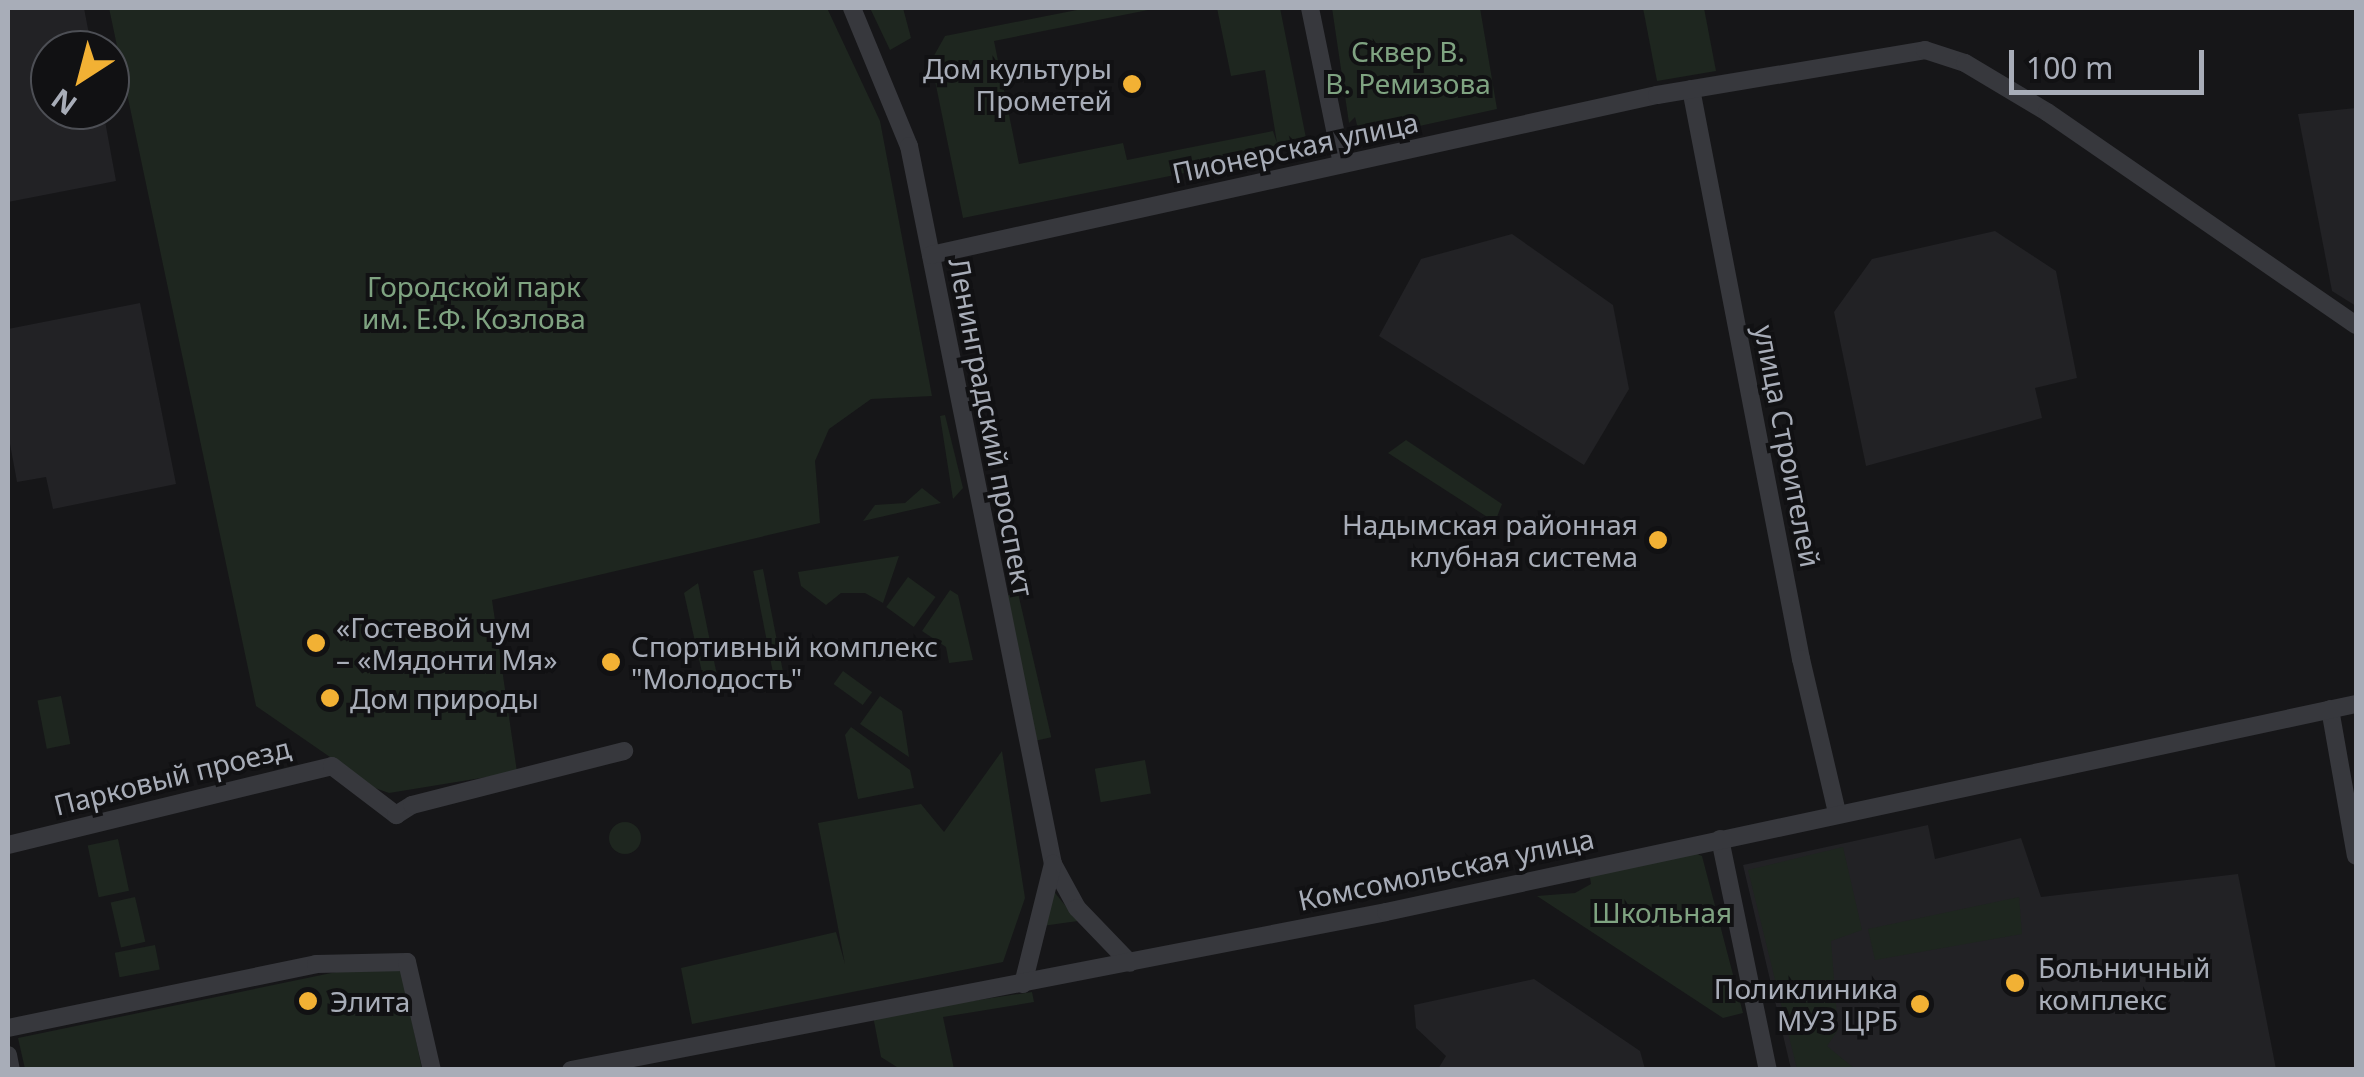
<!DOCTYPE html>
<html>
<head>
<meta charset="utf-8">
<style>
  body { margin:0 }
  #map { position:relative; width:2364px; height:1077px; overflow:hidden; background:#161618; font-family:"Noto Sans",sans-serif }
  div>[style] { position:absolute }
  .built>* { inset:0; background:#222225 }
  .green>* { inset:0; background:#1e261f; transform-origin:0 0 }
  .round { border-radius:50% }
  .minor>* { height:18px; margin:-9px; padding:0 9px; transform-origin:9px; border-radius:9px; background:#37383d }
  .dots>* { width:28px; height:28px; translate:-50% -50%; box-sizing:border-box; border:5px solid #111113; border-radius:50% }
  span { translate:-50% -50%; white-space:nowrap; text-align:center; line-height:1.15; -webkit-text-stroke:8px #111113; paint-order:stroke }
  .park-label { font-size:28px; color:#7fa381 }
  .poi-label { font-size:28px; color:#a8adb8 }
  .right { translate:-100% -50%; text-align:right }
  .left { translate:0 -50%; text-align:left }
  .street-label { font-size:28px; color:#a8adb8 }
  .frame { position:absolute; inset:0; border:10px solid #a8adb8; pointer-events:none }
  .north { position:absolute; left:30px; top:30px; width:100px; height:100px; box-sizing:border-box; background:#111113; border:2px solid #4d4f55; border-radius:50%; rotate:216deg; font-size:28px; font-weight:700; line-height:40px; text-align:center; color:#a8adb8 }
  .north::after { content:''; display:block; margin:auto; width:35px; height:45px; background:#f2b134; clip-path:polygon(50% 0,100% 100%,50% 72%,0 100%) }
  .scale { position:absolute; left:2009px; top:50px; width:195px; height:45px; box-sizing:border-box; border:5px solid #a8adb8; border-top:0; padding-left:12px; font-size:30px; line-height:35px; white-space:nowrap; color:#a8adb8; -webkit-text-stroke:8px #111113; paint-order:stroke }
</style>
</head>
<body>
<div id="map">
  <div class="built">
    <i style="clip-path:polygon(8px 8px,84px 8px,92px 50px,50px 50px,50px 110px,103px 110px,116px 181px,8px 202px)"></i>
    <i style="clip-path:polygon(2356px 108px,2356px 306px,2332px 291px,2298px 114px)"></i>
    <i style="clip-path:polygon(1995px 231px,2056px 271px,2077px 378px,2035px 388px,2042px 418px,1866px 466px,1834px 312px,1872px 259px)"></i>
    <i style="clip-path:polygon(1512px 234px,1613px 305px,1629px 389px,1584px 465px,1379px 336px,1421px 259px)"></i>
    <i style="clip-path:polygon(140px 303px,176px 484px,53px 509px,46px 477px,17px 482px,8px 433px,8px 329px)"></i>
    <i style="clip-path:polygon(1928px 825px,1935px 859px,2021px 838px,2041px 897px,2238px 874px,2276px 1069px,1791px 1069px,1743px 865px)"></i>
    <i style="clip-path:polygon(1534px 979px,1640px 1051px,1645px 1069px,1438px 1069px,1446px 1056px,1416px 1028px,1414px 1005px)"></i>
  </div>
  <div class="green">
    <i style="clip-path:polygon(109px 8px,827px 8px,880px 121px,932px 396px,871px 399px,829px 429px,815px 461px,820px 523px,492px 600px,517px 772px,389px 793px,375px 788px,256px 706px)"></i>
    <i style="clip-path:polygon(870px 8px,903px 8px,911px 38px,890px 50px)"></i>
    <i style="clip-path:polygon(1087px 8px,1158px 8px,994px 41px,1019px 164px,1123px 143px,1127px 160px,1273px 131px,1277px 143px,1265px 70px,1231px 76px,1217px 8px,1280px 8px,1307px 143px,1277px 147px,1278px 154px,963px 218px,931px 61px,945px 36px)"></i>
    <i style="clip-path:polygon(1332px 8px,1480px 8px,1497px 109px,1360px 139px,1358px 131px,1350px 132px,1357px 125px,1355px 117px,1349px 123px)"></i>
    <i style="clip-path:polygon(1643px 8px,1704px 8px,1716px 71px,1657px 81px)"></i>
    <i style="clip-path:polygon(945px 415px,963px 488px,953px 499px,940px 416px)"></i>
    <i style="clip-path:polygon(1406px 440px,1502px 504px,1495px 522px,1388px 453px)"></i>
    <i style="clip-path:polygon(922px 488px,941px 503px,863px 521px,875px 505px,905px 503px)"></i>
    <i style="clip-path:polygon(899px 556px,883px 603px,865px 593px,841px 593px,826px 605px,801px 586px,798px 572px)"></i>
    <i style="left:763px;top:569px;width:104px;height:10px;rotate:79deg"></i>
    <i style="left:908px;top:577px;width:34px;height:37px;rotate:36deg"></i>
    <i style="clip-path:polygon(698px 583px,719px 685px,706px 690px,684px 593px)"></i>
    <i style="clip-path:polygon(950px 590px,958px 595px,973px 660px,949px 663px,946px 647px,922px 631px)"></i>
    <i style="left:1018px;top:593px;width:148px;height:15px;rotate:77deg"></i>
    <i style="left:843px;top:671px;width:36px;height:16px;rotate:36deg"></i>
    <i style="left:61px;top:696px;width:49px;height:24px;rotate:79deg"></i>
    <i style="clip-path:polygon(880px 696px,902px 711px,909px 757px,860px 724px)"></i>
    <i style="clip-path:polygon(851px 727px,910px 770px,914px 788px,858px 799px,845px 735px)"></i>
    <i style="clip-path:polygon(1002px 751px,1025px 898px,1003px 962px,692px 1024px,681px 968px,836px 932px,845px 964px,818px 823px,921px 804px,944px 832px)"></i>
    <i style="left:1145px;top:760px;width:34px;height:51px;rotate:80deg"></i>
    <i class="round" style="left:609px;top:822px;width:32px;height:32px"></i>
    <i style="left:118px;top:839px;width:53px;height:31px;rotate:78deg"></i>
    <i style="clip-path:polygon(1843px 847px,1862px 930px,1831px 941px,1838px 1030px,1827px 1046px,1855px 1069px,1797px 1069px,1748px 870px)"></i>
    <i style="clip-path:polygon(1692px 852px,1702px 856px,1743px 1013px,1723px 1018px,1537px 896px,1575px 893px,1591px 884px,1589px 871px)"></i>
    <i style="clip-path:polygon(1051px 888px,1078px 921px,1042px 926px)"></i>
    <i style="left:135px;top:897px;width:46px;height:25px;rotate:77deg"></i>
    <i style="clip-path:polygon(2019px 897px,2022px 934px,1875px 960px,1868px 929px)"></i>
    <i style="left:155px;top:945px;width:25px;height:41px;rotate:79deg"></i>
    <i style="clip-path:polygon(399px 959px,422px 1069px,25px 1069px,18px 1038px)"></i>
    <i style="clip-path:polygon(1032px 992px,1034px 1002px,943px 1017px,954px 1069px,900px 1069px,881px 1057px,873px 1016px)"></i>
  </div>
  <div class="minor">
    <i style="left:852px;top:8px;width:149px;rotate:67.6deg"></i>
    <i style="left:909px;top:146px;width:732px;rotate:78.66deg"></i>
    <i style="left:1053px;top:864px;width:50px;rotate:61.4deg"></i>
    <i style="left:1077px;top:908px;width:76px;rotate:46.1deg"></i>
    <i style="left:1310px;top:8px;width:159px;rotate:78.4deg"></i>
    <i style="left:1691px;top:89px;width:581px;rotate:79.08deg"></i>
    <i style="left:1801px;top:659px;width:157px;rotate:76.8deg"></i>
    <i style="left:931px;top:255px;width:743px;rotate:-12.43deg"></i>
    <i style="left:1657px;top:95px;width:272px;rotate:-9.5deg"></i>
    <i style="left:1925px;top:50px;width:42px;rotate:18deg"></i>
    <i style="left:1965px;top:63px;width:96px;rotate:30.9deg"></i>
    <i style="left:2047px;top:112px;width:375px;rotate:34.6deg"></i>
    <i style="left:2330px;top:709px;width:149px;rotate:80deg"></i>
    <i style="left:1720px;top:839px;width:236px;rotate:78.3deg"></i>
    <i style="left:8px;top:845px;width:333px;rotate:-13.7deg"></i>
    <i style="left:332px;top:766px;width:81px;rotate:37.4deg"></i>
    <i style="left:396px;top:815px;width:19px;rotate:-32deg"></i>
    <i style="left:412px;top:805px;width:219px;rotate:-14.3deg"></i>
    <i style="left:1023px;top:984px;width:124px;rotate:-76deg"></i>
    <i style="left:8px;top:1028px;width:315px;rotate:-11.7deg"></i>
    <i style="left:316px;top:964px;width:91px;rotate:-1.3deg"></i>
    <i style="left:407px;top:962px;width:111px;rotate:77deg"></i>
    <i style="left:8px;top:1055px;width:15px;rotate:79deg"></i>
    <i style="left:571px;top:1070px;width:830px;rotate:-10.97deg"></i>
    <i style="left:1386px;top:912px;width:992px;rotate:-12.1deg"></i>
  </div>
  <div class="dots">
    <i style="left:1132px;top:84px;background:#f2b134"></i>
    <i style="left:1658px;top:540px;background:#f2b134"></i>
    <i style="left:316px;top:643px;background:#f2b134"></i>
    <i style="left:611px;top:662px;background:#f2b134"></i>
    <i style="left:330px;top:698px;background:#f2b134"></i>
    <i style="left:2015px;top:983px;background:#f2b134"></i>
    <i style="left:308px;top:1001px;background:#f2b134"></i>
    <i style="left:1920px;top:1004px;background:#f2b134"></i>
  </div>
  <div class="park-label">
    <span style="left:1408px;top:67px">Сквер В.<br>В. Ремизова</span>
    <span style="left:474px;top:302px">Городской парк<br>им. Е.Ф. Козлова</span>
    <span style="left:1662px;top:912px">Школьная</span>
  </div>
  <div class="poi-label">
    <span class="right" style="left:1112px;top:84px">Дом культуры<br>Прометей</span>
    <span class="right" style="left:1638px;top:540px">Надымская районная<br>клубная система</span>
    <span class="left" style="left:336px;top:643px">«Гостевой чум<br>– «Мядонти Мя»</span>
    <span class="left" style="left:631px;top:662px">Спортивный комплекс<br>"Молодость"</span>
    <span class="left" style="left:350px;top:698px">Дом природы</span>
    <span class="left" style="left:2038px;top:983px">Больничный<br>комплекс</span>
    <span class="right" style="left:1898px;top:1004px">Поликлиника<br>МУЗ ЦРБ</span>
    <span class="left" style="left:330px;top:1001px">Элита</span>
  </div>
  <div class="street-label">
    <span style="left:1295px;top:147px;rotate:-12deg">Пионерская улица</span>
    <span style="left:992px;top:427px;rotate:79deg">Ленинградский проспект</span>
    <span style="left:1788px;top:446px;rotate:79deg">улица Строителей</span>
    <span style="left:172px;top:776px;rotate:-14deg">Парковый проезд</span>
    <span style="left:1446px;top:869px;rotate:-12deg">Комсомольская улица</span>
  </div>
  <div class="frame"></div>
  <div class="north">N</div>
  <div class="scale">100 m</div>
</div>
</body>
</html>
